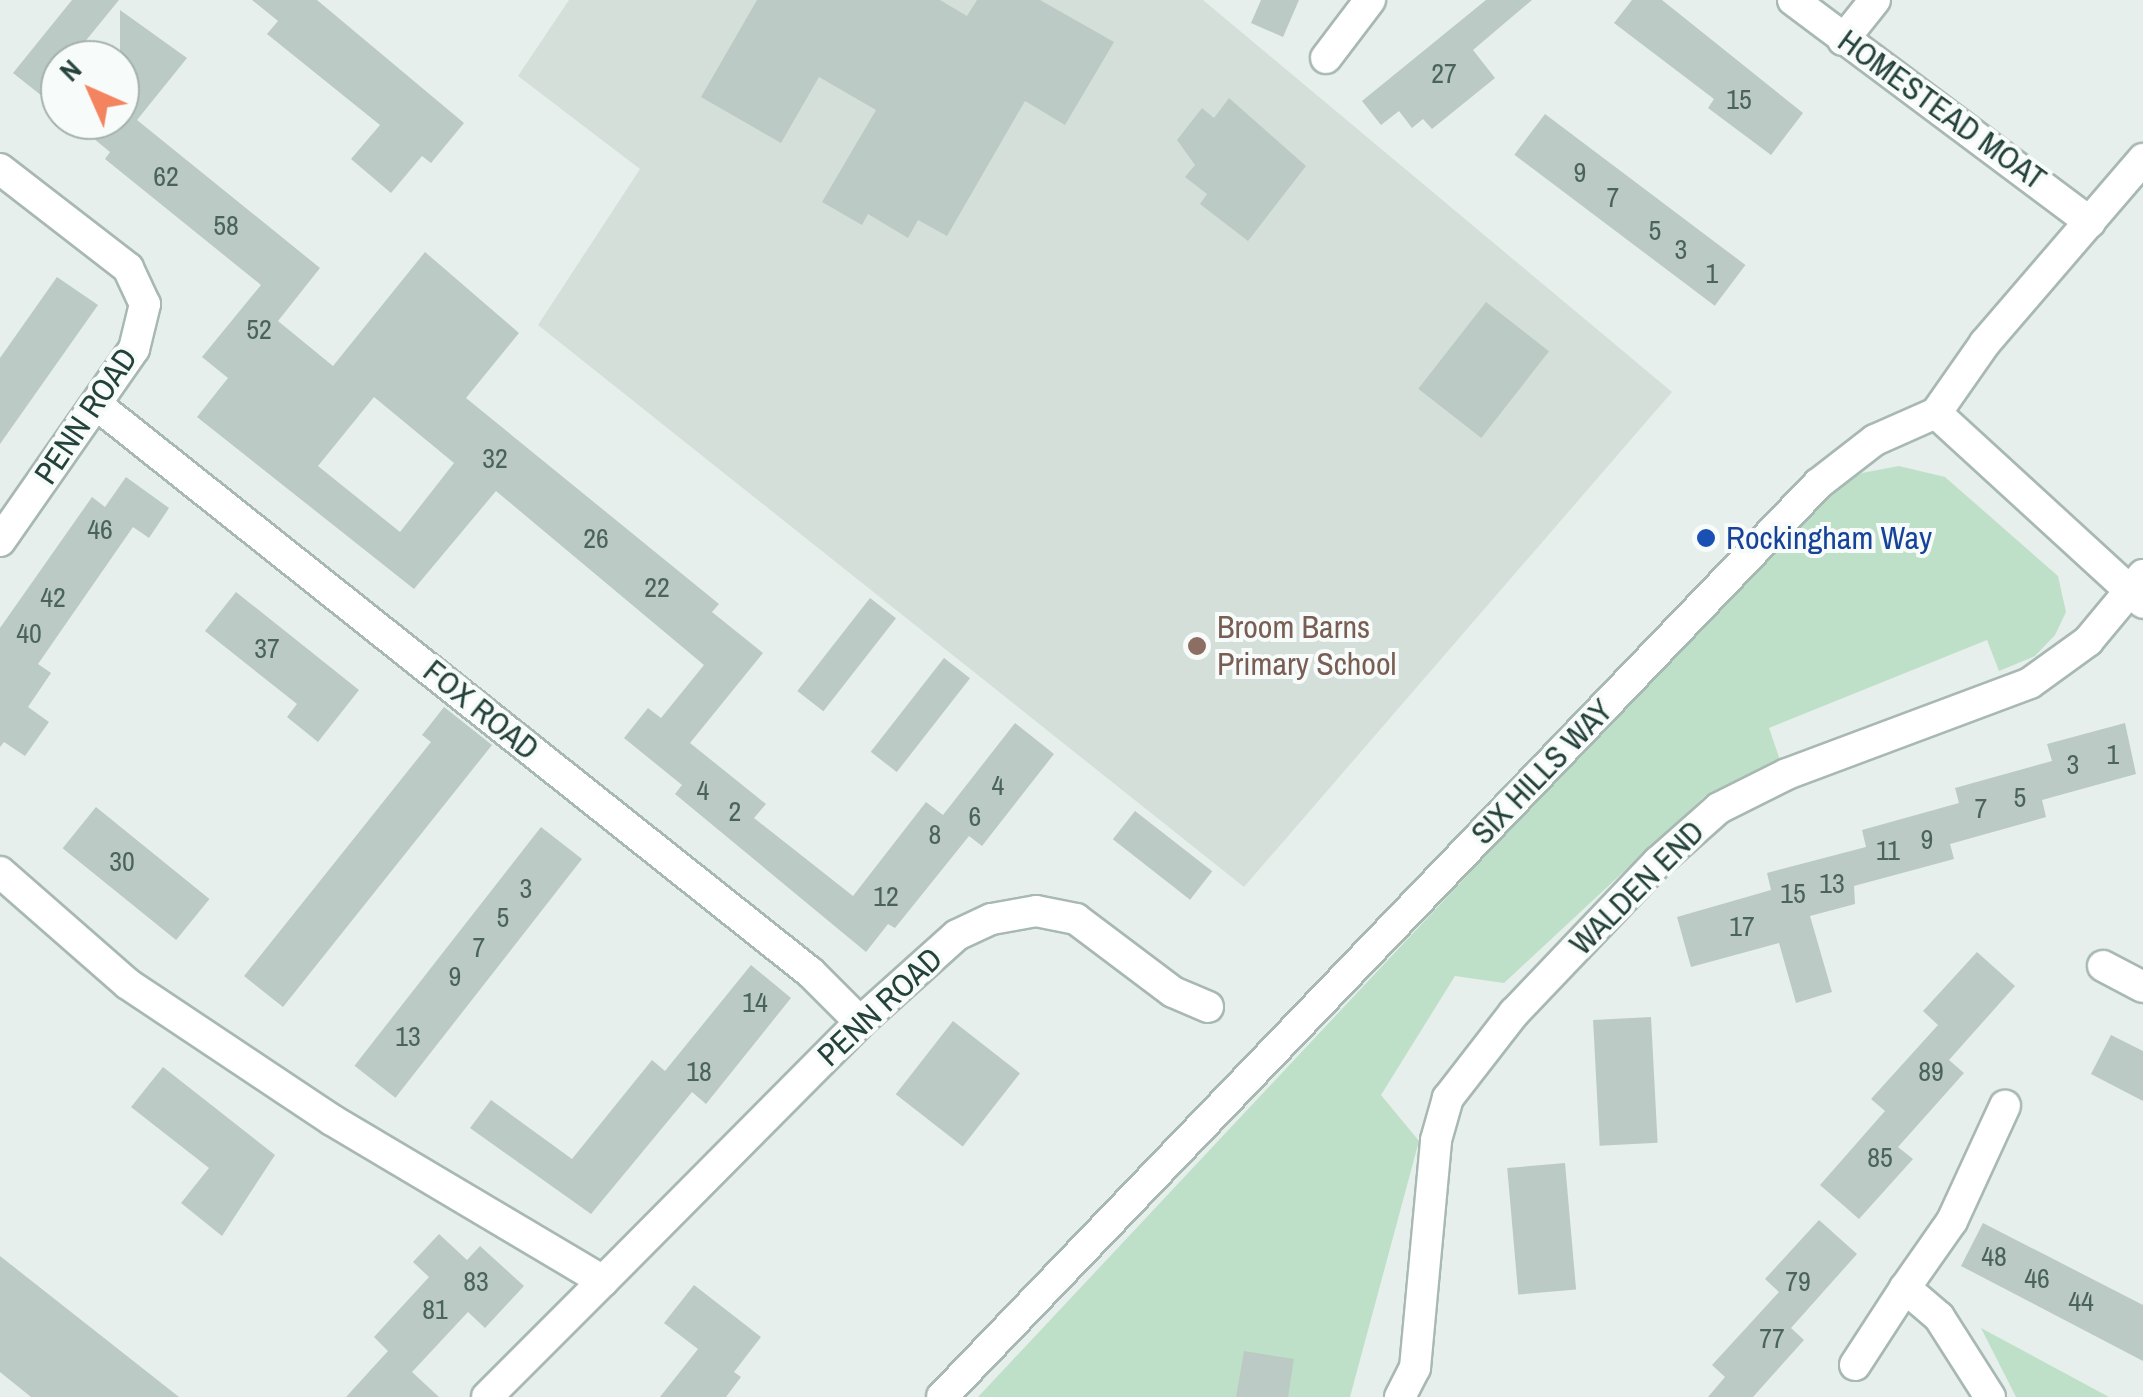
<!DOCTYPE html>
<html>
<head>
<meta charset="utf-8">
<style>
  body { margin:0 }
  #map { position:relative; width:2143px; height:1397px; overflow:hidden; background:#e6efeb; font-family:"Archivo Narrow",sans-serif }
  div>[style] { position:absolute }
  .built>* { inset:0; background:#d4dfda }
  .green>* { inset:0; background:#bfe0c8 }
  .building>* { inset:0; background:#bbcac4; transform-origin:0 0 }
  .roads { filter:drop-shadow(2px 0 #a8b8b2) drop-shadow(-2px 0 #a8b8b2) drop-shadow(0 2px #a8b8b2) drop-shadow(0 -2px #a8b8b2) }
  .street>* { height:30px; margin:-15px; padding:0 15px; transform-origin:15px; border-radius:15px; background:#fff }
  .secondary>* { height:30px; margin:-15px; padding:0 15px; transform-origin:15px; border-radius:15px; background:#fff }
  .dots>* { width:28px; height:28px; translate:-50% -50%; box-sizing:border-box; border:5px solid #f7fbf9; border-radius:50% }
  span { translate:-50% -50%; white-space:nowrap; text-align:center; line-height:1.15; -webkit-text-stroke:8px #f7fbf9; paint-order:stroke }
  .number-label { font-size:28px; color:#4a645c }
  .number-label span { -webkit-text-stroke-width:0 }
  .street-label { font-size:32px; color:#24423a }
  .transit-label { font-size:32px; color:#164399 }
  .left { translate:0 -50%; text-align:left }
  .education-label { font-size:32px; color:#785e54 }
  .north { position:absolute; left:40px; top:40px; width:100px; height:100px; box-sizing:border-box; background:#f7fbf9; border:2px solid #a3b1ad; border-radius:50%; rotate:315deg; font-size:28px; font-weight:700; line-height:40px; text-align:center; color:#24423a }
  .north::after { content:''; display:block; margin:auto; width:35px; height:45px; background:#f4845f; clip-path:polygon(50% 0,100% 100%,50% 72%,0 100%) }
</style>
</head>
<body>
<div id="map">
  <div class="built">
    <i style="clip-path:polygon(569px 0,1203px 0,1672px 392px,1244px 887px,538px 325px,640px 169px,518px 76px)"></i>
  </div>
  <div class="green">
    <i style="clip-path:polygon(1899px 466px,1945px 477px,2058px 576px,2066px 612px,2055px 635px,2035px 656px,1999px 671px,1987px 640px,1769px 728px,1780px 760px,1706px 795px,1504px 983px,1455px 976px,1381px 1095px,1419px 1141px,1350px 1397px,978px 1397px,1823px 496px,1862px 473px)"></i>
    <i style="clip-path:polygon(1981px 1328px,2109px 1397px,2016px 1397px)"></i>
  </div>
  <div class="building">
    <i style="clip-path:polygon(72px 0,119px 0,70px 60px,60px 60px,60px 73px,42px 96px,13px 73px)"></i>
    <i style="clip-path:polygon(252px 0,317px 0,464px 123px,431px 163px,422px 156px,391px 193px,351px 159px,380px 125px,267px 34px,278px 21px)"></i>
    <i style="clip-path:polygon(757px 0,940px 0,967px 16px,977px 0,1040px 0,1114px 42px,1065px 125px,1025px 101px,947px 236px,918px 220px,908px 238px,868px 214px,862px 225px,822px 202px,876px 110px,819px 77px,781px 143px,701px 97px)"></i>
    <i style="clip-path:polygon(1261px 0,1299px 0,1283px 37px,1251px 23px)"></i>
    <i style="clip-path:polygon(1486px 0,1532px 0,1473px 50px,1495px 78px,1432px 129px,1423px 119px,1412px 128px,1399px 111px,1381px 125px,1362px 101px)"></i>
    <i style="clip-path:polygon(1632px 0,1662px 0,1803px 113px,1771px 155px,1708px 108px,1714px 99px,1614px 23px)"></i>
    <i style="clip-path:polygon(evenodd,120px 10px,187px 58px,137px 120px,320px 268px,278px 321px,333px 366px,425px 252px,519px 333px,466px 398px,719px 604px,712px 612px,763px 653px,690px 743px,766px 804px,754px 818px,853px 896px,926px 802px,943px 815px,1015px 723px,1054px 754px,982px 846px,969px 836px,895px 928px,888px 924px,866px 952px,675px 794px,682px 785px,624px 738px,648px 708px,661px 718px,704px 665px,496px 491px,414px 589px,197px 417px,228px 378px,202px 357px,261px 285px,105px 159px,110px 152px,71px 120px,120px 120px,120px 10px,374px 397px,454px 463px,400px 532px,318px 466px,374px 397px)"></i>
    <i style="clip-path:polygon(1229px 98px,1306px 166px,1248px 241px,1200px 204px,1207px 194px,1185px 177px,1195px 165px,1177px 140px,1202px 108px,1214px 118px)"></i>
    <i style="left:1545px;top:114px;width:251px;height:51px;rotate:37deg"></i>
    <i style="clip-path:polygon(57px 277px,98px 305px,0 444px,0 358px)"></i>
    <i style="left:1486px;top:302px;width:80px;height:110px;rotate:38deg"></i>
    <i style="clip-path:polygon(126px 477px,169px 508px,149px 538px,133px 527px,38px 664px,51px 673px,28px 707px,49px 722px,25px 756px,4px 742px,0 747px,0 628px,92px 497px,105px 507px)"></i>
    <i style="clip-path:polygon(236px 592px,359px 690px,318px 742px,287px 717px,297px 704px,205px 631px)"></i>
    <i style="left:870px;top:598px;width:33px;height:118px;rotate:38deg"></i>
    <i style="left:944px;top:658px;width:33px;height:119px;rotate:38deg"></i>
    <i style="clip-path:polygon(444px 707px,492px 745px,283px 1007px,244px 976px,431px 742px,422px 735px)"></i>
    <i style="clip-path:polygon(2125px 723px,2136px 774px,2042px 800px,2046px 817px,1950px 844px,1954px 859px,1854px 886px,1855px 904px,1810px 916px,1832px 992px,1796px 1003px,1779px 943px,1691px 967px,1677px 917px,1771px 890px,1767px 873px,1866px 847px,1862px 830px,1959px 803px,1955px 788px,2052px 761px,2047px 744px)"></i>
    <i style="left:96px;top:807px;width:146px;height:53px;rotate:39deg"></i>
    <i style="left:1135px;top:811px;width:98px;height:36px;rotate:38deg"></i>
    <i style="left:541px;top:827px;width:52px;height:303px;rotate:38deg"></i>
    <i style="clip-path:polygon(1977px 952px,2015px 986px,1949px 1060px,1964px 1073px,1898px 1147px,1913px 1159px,1859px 1219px,1820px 1185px,1885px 1111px,1871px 1099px,1938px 1025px,1923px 1011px)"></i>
    <i style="clip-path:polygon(751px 965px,791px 998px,706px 1104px,692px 1092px,591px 1214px,470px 1128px,491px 1100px,572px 1159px,652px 1060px,665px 1071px)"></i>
    <i style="left:1651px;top:1017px;width:126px;height:58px;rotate:87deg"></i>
    <i style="left:953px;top:1021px;width:85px;height:93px;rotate:38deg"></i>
    <i style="clip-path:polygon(2111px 1035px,2143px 1051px,2143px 1101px,2091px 1074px)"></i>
    <i style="clip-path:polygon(163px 1067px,275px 1155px,222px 1236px,181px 1203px,209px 1168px,131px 1107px)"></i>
    <i style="left:1565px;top:1163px;width:127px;height:58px;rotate:85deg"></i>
    <i style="clip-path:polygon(1819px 1220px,1857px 1254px,1791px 1328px,1804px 1340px,1753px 1397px,1708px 1397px,1725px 1377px,1712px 1365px,1779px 1292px,1765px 1279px)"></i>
    <i style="clip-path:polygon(1983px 1223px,2143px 1305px,2143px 1361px,1961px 1266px)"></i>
    <i style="clip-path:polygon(439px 1234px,467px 1260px,480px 1246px,524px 1286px,485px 1328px,468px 1312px,412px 1372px,439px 1397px,346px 1397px,388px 1351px,374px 1337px,429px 1277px,413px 1262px)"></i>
    <i style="clip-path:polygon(0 1256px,179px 1397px,31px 1397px,0 1372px)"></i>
    <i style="clip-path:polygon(694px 1285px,761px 1337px,734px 1372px,741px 1377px,726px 1397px,660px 1397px,698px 1349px,664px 1323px)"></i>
    <i style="clip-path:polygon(1244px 1351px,1294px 1359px,1288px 1397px,1236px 1397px)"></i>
  </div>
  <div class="roads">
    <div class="street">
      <i style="left:1793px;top:0;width:371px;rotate:36.8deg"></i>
      <i style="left:1843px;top:40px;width:51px;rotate:-51.3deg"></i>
      <i style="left:1326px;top:58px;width:73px;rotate:-52.8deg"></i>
      <i style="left:0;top:169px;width:162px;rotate:37.7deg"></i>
      <i style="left:128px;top:268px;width:40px;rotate:65deg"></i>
      <i style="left:145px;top:304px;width:46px;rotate:103.7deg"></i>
      <i style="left:134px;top:349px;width:234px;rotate:124.9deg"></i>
      <i style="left:97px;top:405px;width:912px;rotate:38.5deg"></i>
      <i style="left:811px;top:973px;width:69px;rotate:45deg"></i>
      <i style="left:1936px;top:413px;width:281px;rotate:42.5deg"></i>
      <i style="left:0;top:872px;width:170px;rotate:41.2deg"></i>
      <i style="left:128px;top:984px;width:245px;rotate:33.7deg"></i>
      <i style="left:332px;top:1120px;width:315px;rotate:30.7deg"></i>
      <i style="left:603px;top:1281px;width:365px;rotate:-45.2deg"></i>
      <i style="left:860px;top:1022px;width:130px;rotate:-41.9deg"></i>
      <i style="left:957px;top:935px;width:38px;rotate:-25deg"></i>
      <i style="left:992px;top:919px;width:45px;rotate:-10.3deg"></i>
      <i style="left:1036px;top:911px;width:41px;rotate:11.3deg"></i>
      <i style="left:1076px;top:919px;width:121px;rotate:37deg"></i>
      <i style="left:1173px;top:992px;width:38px;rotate:23deg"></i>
      <i style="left:2103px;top:966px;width:45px;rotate:27.7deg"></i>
      <i style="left:1855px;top:1365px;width:92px;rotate:-57deg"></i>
      <i style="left:487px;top:1397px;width:164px;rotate:-45deg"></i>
      <i style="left:1400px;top:1397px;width:33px;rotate:-63deg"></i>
      <i style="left:1415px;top:1368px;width:229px;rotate:-84.7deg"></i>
      <i style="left:1436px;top:1140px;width:44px;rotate:-74.1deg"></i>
      <i style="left:1448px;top:1098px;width:108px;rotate:-52.2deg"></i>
      <i style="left:1514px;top:1013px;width:209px;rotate:-46.4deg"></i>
      <i style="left:1658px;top:862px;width:81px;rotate:-41.5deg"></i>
      <i style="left:1719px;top:808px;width:76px;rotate:-26.6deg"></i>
      <i style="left:1787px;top:774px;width:259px;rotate:-20.5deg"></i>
      <i style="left:2030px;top:683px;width:72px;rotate:-35.9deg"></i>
      <i style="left:2088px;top:641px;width:86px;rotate:-50.2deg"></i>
      <i style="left:1990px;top:1397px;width:95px;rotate:-122.5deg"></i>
      <i style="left:1939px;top:1317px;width:45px;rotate:-139.5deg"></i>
      <i style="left:1905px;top:1288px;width:82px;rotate:-55deg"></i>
      <i style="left:1952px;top:1221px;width:127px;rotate:-65.3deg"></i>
    </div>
    <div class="secondary">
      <i style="left:942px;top:1397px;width:1265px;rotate:-46.18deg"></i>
      <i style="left:1818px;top:484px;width:72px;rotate:-37.7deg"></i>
      <i style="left:1875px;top:440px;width:67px;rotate:-23.9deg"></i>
      <i style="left:1936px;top:413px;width:85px;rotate:-55deg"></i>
      <i style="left:1985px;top:343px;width:243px;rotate:-49.3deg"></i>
    </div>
  </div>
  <div class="dots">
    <i style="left:1706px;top:538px;background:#1a4fb4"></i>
    <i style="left:1197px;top:646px;background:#8d6e63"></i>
  </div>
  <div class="number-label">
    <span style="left:1444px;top:73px">27</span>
    <span style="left:1739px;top:99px">15</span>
    <span style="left:1580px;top:172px">9</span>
    <span style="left:166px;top:176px">62</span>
    <span style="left:1613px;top:197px">7</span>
    <span style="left:226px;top:225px">58</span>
    <span style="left:1655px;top:230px">5</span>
    <span style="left:1681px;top:249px">3</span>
    <span style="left:1712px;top:273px">1</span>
    <span style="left:259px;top:329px">52</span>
    <span style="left:495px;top:458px">32</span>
    <span style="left:100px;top:529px">46</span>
    <span style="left:596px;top:538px">26</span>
    <span style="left:657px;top:587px">22</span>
    <span style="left:53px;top:597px">42</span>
    <span style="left:29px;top:633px">40</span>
    <span style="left:267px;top:648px">37</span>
    <span style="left:2113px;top:754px">1</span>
    <span style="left:2073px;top:764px">3</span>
    <span style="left:998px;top:785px">4</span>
    <span style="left:703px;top:790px">4</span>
    <span style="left:2020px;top:797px">5</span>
    <span style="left:1981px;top:808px">7</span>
    <span style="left:735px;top:811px">2</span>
    <span style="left:975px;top:816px">6</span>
    <span style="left:935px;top:834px">8</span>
    <span style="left:1927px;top:839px">9</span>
    <span style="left:1888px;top:850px">11</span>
    <span style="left:122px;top:861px">30</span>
    <span style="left:1832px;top:883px">13</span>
    <span style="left:526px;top:888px">3</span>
    <span style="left:1793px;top:893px">15</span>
    <span style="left:886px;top:896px">12</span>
    <span style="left:503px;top:917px">5</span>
    <span style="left:1742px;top:926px">17</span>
    <span style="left:479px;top:947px">7</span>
    <span style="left:455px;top:976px">9</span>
    <span style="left:755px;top:1002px">14</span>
    <span style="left:408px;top:1036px">13</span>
    <span style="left:699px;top:1071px">18</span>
    <span style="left:1931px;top:1071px">89</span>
    <span style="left:1880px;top:1157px">85</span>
    <span style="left:1994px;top:1256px">48</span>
    <span style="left:2037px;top:1278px">46</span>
    <span style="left:476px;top:1281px">83</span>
    <span style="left:1798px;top:1281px">79</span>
    <span style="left:2081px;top:1301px">44</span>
    <span style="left:435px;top:1309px">81</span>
    <span style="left:1772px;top:1338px">77</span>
  </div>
  <div class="street-label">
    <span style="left:1942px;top:110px;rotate:36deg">HOMESTEAD MOAT</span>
    <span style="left:86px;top:416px;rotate:-56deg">PENN ROAD</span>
    <span style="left:481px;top:710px;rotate:39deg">FOX ROAD</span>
    <span style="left:1542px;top:772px;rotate:-46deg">SIX HILLS WAY</span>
    <span style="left:1637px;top:888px;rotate:-45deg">WALDEN END</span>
    <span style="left:880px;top:1007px;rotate:-43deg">PENN ROAD</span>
  </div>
  <div class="transit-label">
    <span class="left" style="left:1726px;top:538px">Rockingham Way</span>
  </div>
  <div class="education-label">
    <span class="left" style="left:1217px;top:646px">Broom Barns<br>Primary School</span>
  </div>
  <div class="north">N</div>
</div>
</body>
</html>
